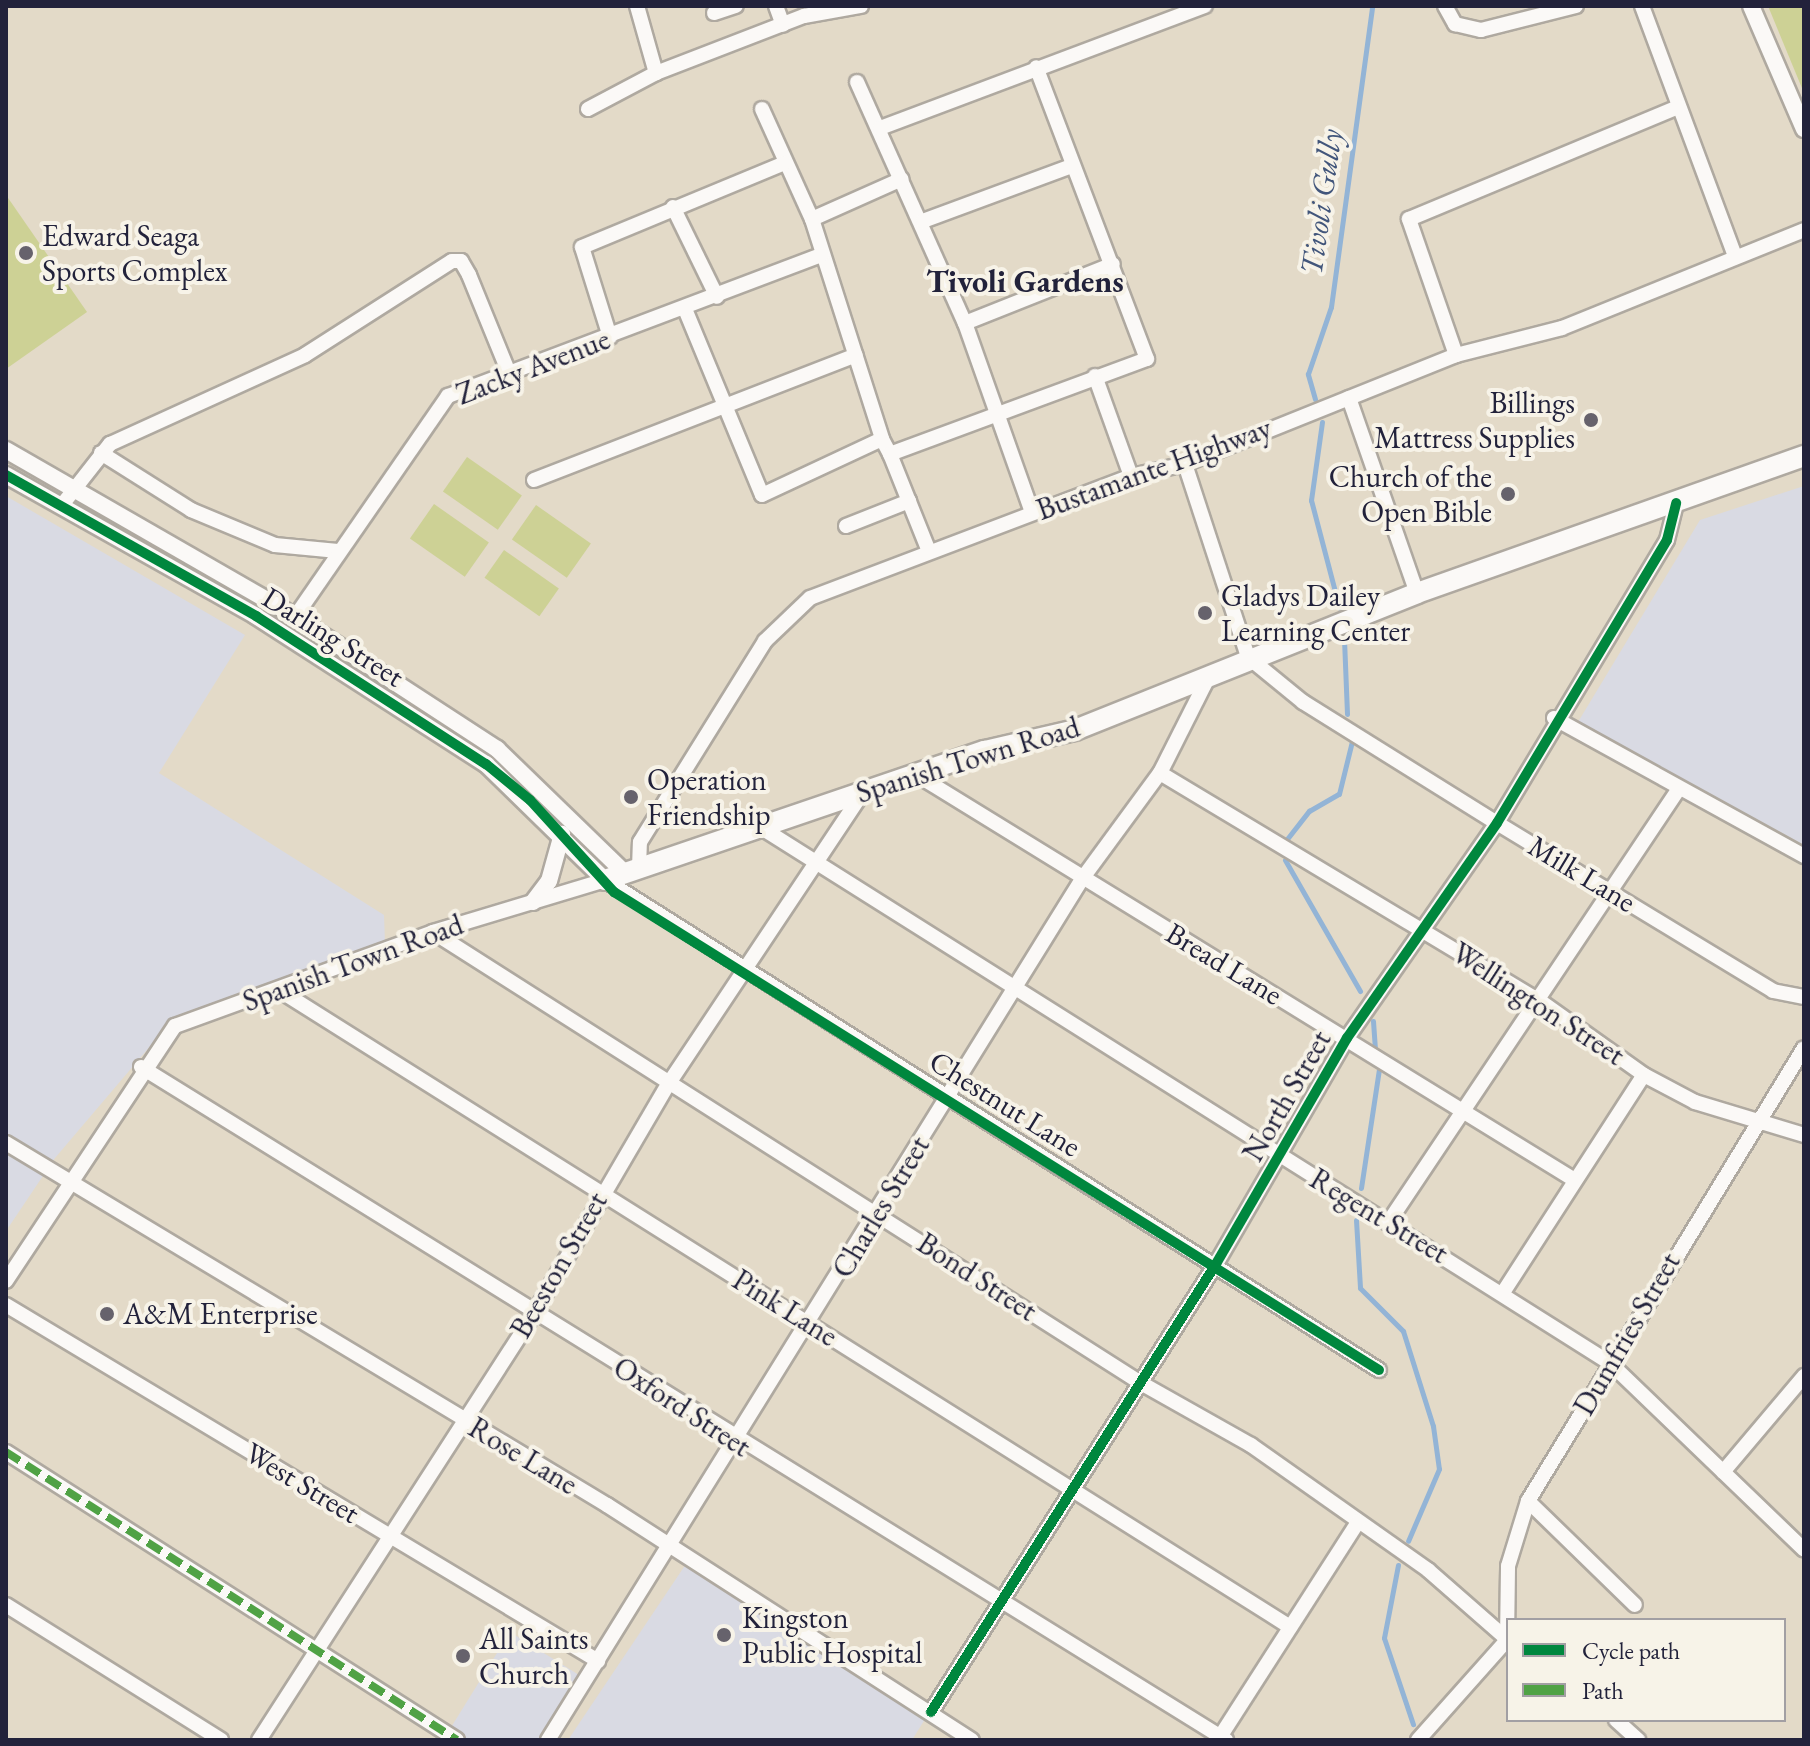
<!DOCTYPE html>
<html>
<head>
<meta charset="utf-8">
<style>
  body { margin:0 }
  #map { position:relative; width:1810px; height:1746px; overflow:hidden; background:#e3dac8; font-family:"EB Garamond",serif }
  div>[style] { position:absolute }
  .built>* { inset:0; background:#d9dae3 }
  .green>* { inset:0; background:#cdd195; transform-origin:0 0 }
  .stream>* { height:5px; margin:-2.5px; padding:0 2.5px; transform-origin:2.5px; border-radius:2.5px; background:#93b4d6 }
  .roads { filter:drop-shadow(2px 0 #afa9a0) drop-shadow(-2px 0 #afa9a0) drop-shadow(0 2px #afa9a0) drop-shadow(0 -2px #afa9a0) }
  .minor>* { height:14px; margin:-7px; padding:0 7px; transform-origin:7px; border-radius:7px; background:#fbf9f7 }
  .tertiary>* { height:16px; margin:-8px; padding:0 8px; transform-origin:8px; border-radius:8px; background:#fbf9f7 }
  .secondary>* { height:20px; margin:-10px; padding:0 10px; transform-origin:10px; border-radius:10px; background:#fbf9f7 }
  .quiet>* { height:8px; margin-top:-4px; transform-origin:0; background:repeating-linear-gradient(90deg,#50a245 0 16px,transparent 0 24px) }
  .cycleway>* { height:10px; margin:-5px; padding:0 5px; transform-origin:5px; border-radius:5px; background:#00873e }
  .dots>* { width:22px; height:22px; translate:-50% -50%; box-sizing:border-box; border:4px solid #f7f3e8; border-radius:50% }
  span { translate:-50% -50%; white-space:nowrap; text-align:center; line-height:1.15; -webkit-text-stroke:8px #f7f3e8; paint-order:stroke }
  .poi-label { font-size:30px; color:#22223b }
  .left { translate:0 -50%; text-align:left }
  .right { translate:-100% -50%; text-align:right }
  .street-label { font-size:30px; color:#22223b }
  .water-label { font-size:32px; color:#42567b; font-style:italic }
  .neighbourhood-label { font-size:32px; color:#22223b; font-weight:700 }
  .frame { position:absolute; inset:0; border:8px solid #22223b; pointer-events:none }
  .legend { position:absolute; left:1506px; top:1618px; width:280px; height:104px; box-sizing:border-box; background:#f7f3e8; border:2px solid #a29fa3; margin:0; padding:10px 14px; list-style:none; font-size:24px; color:#22223b }
  .legend li { display:flex; align-items:center; gap:16px; height:40px }
  .legend b { width:40px; border:2px solid #a29fa3 }
</style>
</head>
<body>
<div id="map">
  <div class="built">
    <i style="clip-path:polygon(1804px 486px,1804px 845px,1578px 722px,1700px 520px)"></i>
    <i style="clip-path:polygon(6px 496px,245px 635px,159px 773px,384px 915px,385px 943px,169px 1024px,55px 1158px,6px 1231px)"></i>
    <i style="clip-path:polygon(688px 1561px,932px 1708px,912px 1740px,568px 1740px)"></i>
    <i style="clip-path:polygon(510px 1632px,579px 1675px,539px 1740px,468px 1740px,450px 1729px)"></i>
  </div>
  <div class="green">
    <i style="clip-path:polygon(1768px 6px,1804px 6px,1804px 93px)"></i>
    <i style="clip-path:polygon(6px 195px,87px 312px,6px 369px)"></i>
    <i style="left:467px;top:457px;width:67px;height:42px;rotate:35deg"></i>
    <i style="left:434px;top:504px;width:67px;height:42px;rotate:35deg"></i>
    <i style="left:536px;top:505px;width:67px;height:42px;rotate:35deg"></i>
    <i style="left:504px;top:550px;width:67px;height:34px;rotate:35deg"></i>
  </div>
  <div class="stream">
    <i style="left:1315px;top:399px;width:26px;rotate:-106deg"></i>
    <i style="left:1308px;top:374px;width:71px;rotate:-71.1deg"></i>
    <i style="left:1331px;top:307px;width:304px;rotate:-82.2deg"></i>
    <i style="left:1322px;top:422px;width:79px;rotate:98deg"></i>
    <i style="left:1311px;top:500px;width:111px;rotate:75.3deg"></i>
    <i style="left:1344px;top:639px;width:75px;rotate:87.7deg"></i>
    <i style="left:1287px;top:839px;width:36px;rotate:-52deg"></i>
    <i style="left:1309px;top:811px;width:34px;rotate:-30deg"></i>
    <i style="left:1339px;top:794px;width:55px;rotate:-76.2deg"></i>
    <i style="left:1285px;top:860px;width:151px;rotate:60.2deg"></i>
    <i style="left:1373px;top:1021px;width:26px;rotate:86deg"></i>
    <i style="left:1361px;top:1188px;width:120px;rotate:-81.4deg"></i>
    <i style="left:1356px;top:1220px;width:68px;rotate:86.6deg"></i>
    <i style="left:1360px;top:1288px;width:61px;rotate:45deg"></i>
    <i style="left:1403px;top:1331px;width:100px;rotate:72.5deg"></i>
    <i style="left:1433px;top:1426px;width:43px;rotate:82.1deg"></i>
    <i style="left:1439px;top:1469px;width:78px;rotate:113.3deg"></i>
    <i style="left:1398px;top:1565px;width:74px;rotate:100.9deg"></i>
    <i style="left:1384px;top:1638px;width:91px;rotate:71.4deg"></i>
  </div>
  <div class="roads">
    <div class="minor">
      <i style="left:637px;top:6px;width:70px;rotate:74.2deg"></i>
      <i style="left:776px;top:6px;width:20px;rotate:70deg"></i>
      <i style="left:1445px;top:6px;width:21px;rotate:61deg"></i>
      <i style="left:1455px;top:24px;width:27px;rotate:13deg"></i>
      <i style="left:1481px;top:30px;width:98px;rotate:-14.2deg"></i>
      <i style="left:1642px;top:6px;width:267px;rotate:69.6deg"></i>
      <i style="left:714px;top:13px;width:23px;rotate:-18deg"></i>
      <i style="left:857px;top:82px;width:264px;rotate:65.9deg"></i>
      <i style="left:965px;top:323px;width:201px;rotate:70.5deg"></i>
      <i style="left:588px;top:109px;width:77px;rotate:-27.9deg"></i>
      <i style="left:656px;top:73px;width:159px;rotate:-21.1deg"></i>
      <i style="left:804px;top:16px;width:58px;rotate:-10deg"></i>
      <i style="left:762px;top:109px;width:121px;rotate:65.6deg"></i>
      <i style="left:812px;top:219px;width:231px;rotate:72.3deg"></i>
      <i style="left:880px;top:128px;width:347px;rotate:-20.6deg"></i>
      <i style="left:673px;top:207px;width:100px;rotate:63.9deg"></i>
      <i style="left:812px;top:219px;width:98px;rotate:-24deg"></i>
      <i style="left:923px;top:221px;width:159px;rotate:-20.3deg"></i>
      <i style="left:685px;top:309px;width:201px;rotate:67.5deg"></i>
      <i style="left:762px;top:495px;width:132px;rotate:-25deg"></i>
      <i style="left:882px;top:439px;width:17px;rotate:62deg"></i>
      <i style="left:890px;top:454px;width:274px;rotate:-20.3deg"></i>
      <i style="left:1147px;top:359px;width:312px;rotate:-110.8deg"></i>
      <i style="left:965px;top:323px;width:159px;rotate:-21.7deg"></i>
      <i style="left:610px;top:337px;width:94px;rotate:-107.3deg"></i>
      <i style="left:582px;top:247px;width:220px;rotate:-22.5deg"></i>
      <i style="left:1456px;top:355px;width:144px;rotate:-109.1deg"></i>
      <i style="left:1409px;top:219px;width:291px;rotate:-22.6deg"></i>
      <i style="left:1095px;top:376px;width:106px;rotate:70.2deg"></i>
      <i style="left:1349px;top:398px;width:207px;rotate:70.8deg"></i>
      <i style="left:101px;top:453px;width:107px;rotate:32.3deg"></i>
      <i style="left:191px;top:510px;width:91px;rotate:22.6deg"></i>
      <i style="left:275px;top:545px;width:63px;rotate:5.4deg"></i>
      <i style="left:890px;top:454px;width:102px;rotate:68.2deg"></i>
      <i style="left:1185px;top:464px;width:203px;rotate:71.9deg"></i>
      <i style="left:1248px;top:657px;width:71px;rotate:39.3deg"></i>
      <i style="left:1303px;top:702px;width:229px;rotate:32deg"></i>
      <i style="left:1497px;top:823px;width:323px;rotate:31.3deg"></i>
      <i style="left:1773px;top:991px;width:32px;rotate:11deg"></i>
      <i style="left:534px;top:480px;width:345px;rotate:-21.2deg"></i>
      <i style="left:62px;top:505px;width:78px;rotate:-51.8deg"></i>
      <i style="left:110px;top:444px;width:214px;rotate:-24.5deg"></i>
      <i style="left:305px;top:355px;width:174px;rotate:-32.6deg"></i>
      <i style="left:452px;top:261px;width:9px"></i>
      <i style="left:461px;top:261px;width:16px;rotate:60deg"></i>
      <i style="left:469px;top:275px;width:106px;rotate:67.8deg"></i>
      <i style="left:846px;top:526px;width:68px;rotate:-21.6deg"></i>
      <i style="left:295px;top:617px;width:269px;rotate:-55.3deg"></i>
      <i style="left:448px;top:396px;width:400px;rotate:-20.7deg"></i>
      <i style="left:1554px;top:718px;width:286px;rotate:28.9deg"></i>
      <i style="left:1160px;top:773px;width:443px;rotate:31deg"></i>
      <i style="left:1540px;top:1001px;width:128px;rotate:35.4deg"></i>
      <i style="left:1644px;top:1075px;width:58px;rotate:27.9deg"></i>
      <i style="left:1695px;top:1102px;width:114px;rotate:16.8deg"></i>
      <i style="left:917px;top:775px;width:770px;rotate:31.63deg"></i>
      <i style="left:757px;top:825px;width:1008px;rotate:32.24deg"></i>
      <i style="left:1610px;top:1363px;width:269px;rotate:43.9deg"></i>
      <i style="left:639px;top:868px;width:26px;rotate:-88deg"></i>
      <i style="left:640px;top:842px;width:237px;rotate:-58.1deg"></i>
      <i style="left:765px;top:641px;width:62px;rotate:-43.7deg"></i>
      <i style="left:810px;top:598px;width:343px;rotate:-20.8deg"></i>
      <i style="left:1131px;top:476px;width:55px;rotate:-12.5deg"></i>
      <i style="left:1185px;top:464px;width:292px;rotate:-21.9deg"></i>
      <i style="left:1456px;top:355px;width:109px;rotate:-14.3deg"></i>
      <i style="left:1562px;top:328px;width:261px;rotate:-22deg"></i>
      <i style="left:433px;top:932px;width:839px;rotate:32.5deg"></i>
      <i style="left:1141px;top:1383px;width:126px;rotate:29.4deg"></i>
      <i style="left:1251px;top:1445px;width:217px;rotate:35.2deg"></i>
      <i style="left:1428px;top:1570px;width:106px;rotate:41.2deg"></i>
      <i style="left:279px;top:990px;width:1195px;rotate:32.21deg"></i>
      <i style="left:141px;top:1067px;width:1277px;rotate:31.81deg"></i>
      <i style="left:6px;top:1143px;width:702px;rotate:31.06deg"></i>
      <i style="left:607px;top:1505px;width:434px;rotate:32.8deg"></i>
      <i style="left:1388px;top:1223px;width:521px;rotate:-56.19deg"></i>
      <i style="left:6px;top:1281px;width:306px;rotate:-56.5deg"></i>
      <i style="left:175px;top:1026px;width:275px;rotate:-20deg"></i>
      <i style="left:433px;top:932px;width:180px;rotate:-16.8deg"></i>
      <i style="left:605px;top:880px;width:916px;rotate:32.34deg"></i>
      <i style="left:1504px;top:1291px;width:257px;rotate:-57.1deg"></i>
      <i style="left:6px;top:1305px;width:691px;rotate:31.02deg"></i>
      <i style="left:6px;top:1452px;width:535px;rotate:32.56deg"></i>
      <i style="left:1723px;top:1472px;width:126px;rotate:-49.8deg"></i>
      <i style="left:1528px;top:1501px;width:149px;rotate:44.2deg"></i>
      <i style="left:6px;top:1605px;width:254px;rotate:32.1deg"></i>
      <i style="left:931px;top:1712px;width:531px;rotate:-57.54deg"></i>
      <i style="left:1216px;top:1264px;width:261px;rotate:-59.9deg"></i>
      <i style="left:1347px;top:1038px;width:262px;rotate:-55.1deg"></i>
      <i style="left:1497px;top:823px;width:330px;rotate:-59deg"></i>
      <i style="left:1667px;top:540px;width:38px;rotate:-76deg"></i>
      <i style="left:1616px;top:1720px;width:30px;rotate:42deg"></i>
      <i style="left:259px;top:1740px;width:509px;rotate:-57.18deg"></i>
      <i style="left:535px;top:1312px;width:265px;rotate:-59.7deg"></i>
      <i style="left:669px;top:1083px;width:350px;rotate:-56.3deg"></i>
      <i style="left:548px;top:1740px;width:1013px;rotate:-58.19deg"></i>
      <i style="left:1082px;top:879px;width:132px;rotate:-53.7deg"></i>
      <i style="left:1160px;top:773px;width:109px;rotate:-63.2deg"></i>
      <i style="left:1218px;top:1740px;width:259px;rotate:-57.3deg"></i>
      <i style="left:1418px;top:1740px;width:134px;rotate:-48.3deg"></i>
      <i style="left:1507px;top:1640px;width:74px;rotate:-89.2deg"></i>
      <i style="left:1508px;top:1566px;width:68px;rotate:-72.9deg"></i>
      <i style="left:1528px;top:1501px;width:530px;rotate:-58.65deg"></i>
    </div>
    <div class="tertiary">
      <i style="left:1751px;top:6px;width:134px;rotate:66.7deg"></i>
      <i style="left:6px;top:450px;width:311px;rotate:29.9deg"></i>
      <i style="left:276px;top:605px;width:264px;rotate:33.1deg"></i>
      <i style="left:497px;top:749px;width:178px;rotate:44.1deg"></i>
      <i style="left:6px;top:475px;width:287px;rotate:29.4deg"></i>
      <i style="left:256px;top:616px;width:274px;rotate:32.8deg"></i>
      <i style="left:486px;top:764px;width:166px;rotate:44.3deg"></i>
      <i style="left:533px;top:902px;width:26px;rotate:-53deg"></i>
      <i style="left:549px;top:881px;width:49px;rotate:-74.5deg"></i>
    </div>
    <div class="secondary">
      <i style="left:605px;top:880px;width:401px;rotate:-18.8deg"></i>
      <i style="left:985px;top:751px;width:92px;rotate:-13.1deg"></i>
      <i style="left:1075px;top:730px;width:368px;rotate:-21.8deg"></i>
      <i style="left:1417px;top:593px;width:411px;rotate:-19.5deg"></i>
    </div>
  </div>
  <div class="quiet">
    <i style="left:6px;top:1452px;width:535px;rotate:32.56deg"></i>
  </div>
  <div class="cycleway">
    <i style="left:6px;top:475px;width:287px;rotate:29.4deg"></i>
    <i style="left:256px;top:616px;width:274px;rotate:32.8deg"></i>
    <i style="left:486px;top:764px;width:57px;rotate:39.3deg"></i>
    <i style="left:530px;top:800px;width:125px;rotate:47.6deg"></i>
    <i style="left:614px;top:892px;width:902px;rotate:32deg"></i>
    <i style="left:931px;top:1712px;width:531px;rotate:-57.54deg"></i>
    <i style="left:1216px;top:1264px;width:261px;rotate:-59.9deg"></i>
    <i style="left:1347px;top:1038px;width:262px;rotate:-55.1deg"></i>
    <i style="left:1497px;top:823px;width:330px;rotate:-59deg"></i>
    <i style="left:1667px;top:540px;width:38px;rotate:-76deg"></i>
  </div>
  <div class="dots">
    <i style="left:26px;top:253px;background:#66626c"></i>
    <i style="left:1591px;top:420px;background:#66626c"></i>
    <i style="left:1508px;top:494px;background:#66626c"></i>
    <i style="left:1205px;top:613px;background:#66626c"></i>
    <i style="left:631px;top:797px;background:#66626c"></i>
    <i style="left:107px;top:1314px;background:#66626c"></i>
    <i style="left:724px;top:1635px;background:#66626c"></i>
    <i style="left:463px;top:1656px;background:#66626c"></i>
  </div>
  <div class="poi-label">
    <span class="left" style="left:42px;top:253px">Edward Seaga<br>Sports Complex</span>
    <span class="right" style="left:1575px;top:420px">Billings<br>Mattress Supplies</span>
    <span class="right" style="left:1492px;top:494px">Church of the<br>Open Bible</span>
    <span class="left" style="left:1221px;top:613px">Gladys Dailey<br>Learning Center</span>
    <span class="left" style="left:647px;top:797px">Operation<br>Friendship</span>
    <span class="left" style="left:123px;top:1314px">A&amp;M Enterprise</span>
    <span class="left" style="left:742px;top:1635px">Kingston<br>Public Hospital</span>
    <span class="left" style="left:479px;top:1656px">All Saints<br>Church</span>
  </div>
  <div class="street-label">
    <span style="left:533px;top:367px;rotate:-21deg">Zacky Avenue</span>
    <span style="left:1154px;top:469px;rotate:-20deg">Bustamante Highway</span>
    <span style="left:333px;top:637px;rotate:32deg">Darling Street</span>
    <span style="left:968px;top:760px;rotate:-17deg">Spanish Town Road</span>
    <span style="left:1582px;top:874px;rotate:31deg">Milk Lane</span>
    <span style="left:353px;top:963px;rotate:-20deg">Spanish Town Road</span>
    <span style="left:1224px;top:964px;rotate:31deg">Bread Lane</span>
    <span style="left:1538px;top:1004px;rotate:33deg">Wellington Street</span>
    <span style="left:1287px;top:1096px;rotate:-60deg">North Street</span>
    <span style="left:1005px;top:1104px;rotate:32deg">Chestnut Lane</span>
    <span style="left:881px;top:1207px;rotate:-59deg">Charles Street</span>
    <span style="left:1379px;top:1216px;rotate:31deg">Regent Street</span>
    <span style="left:559px;top:1265px;rotate:-60deg">Beeston Street</span>
    <span style="left:977px;top:1277px;rotate:33deg">Bond Street</span>
    <span style="left:785px;top:1308px;rotate:32deg">Pink Lane</span>
    <span style="left:1627px;top:1334px;rotate:-60deg">Dumfries Street</span>
    <span style="left:682px;top:1407px;rotate:33deg">Oxford Street</span>
    <span style="left:523px;top:1456px;rotate:31deg">Rose Lane</span>
    <span style="left:302px;top:1483px;rotate:31deg">West Street</span>
  </div>
  <div class="water-label">
    <span style="left:1321px;top:202px;rotate:-82deg">Tivoli Gully</span>
  </div>
  <div class="neighbourhood-label">
    <span style="left:1025px;top:281px">Tivoli Gardens</span>
  </div>
  <div class="frame"></div>
  <ul class="legend">
  <li><b style="height:10px;background:#00873e"></b>Cycle path</li>
  <li><b style="height:10px;background:#50a245"></b>Path</li>
  </ul>
</div>
</body>
</html>
